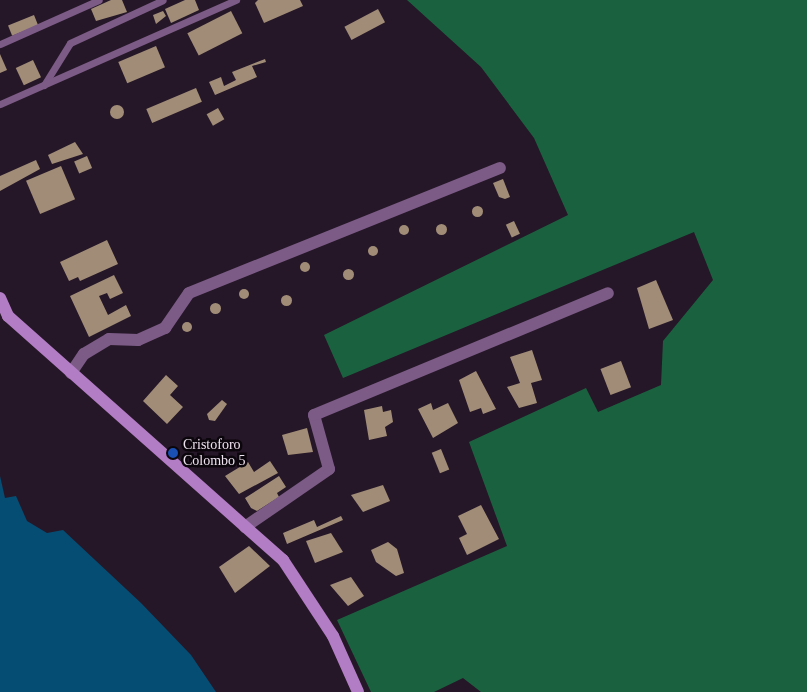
<!DOCTYPE html>
<html>
<head>
<meta charset="utf-8">
<style>
  body { margin:0 }
  #map { position:relative; width:807px; height:692px; overflow:hidden; background:#261728; font-family:"Times New Roman",serif }
  div>[style] { position:absolute }
  .forest>* { inset:0; background:#1a623f }
  .water>* { inset:0; background:#064d74 }
  .building>* { inset:0; background:#a18d77; transform-origin:0 0 }
  .round { border-radius:50% }
  .service>* { height:7px; margin:-3.5px; padding:0 3.5px; transform-origin:3.5px; border-radius:3.5px; background:#7c5b87 }
  .minor>* { height:12px; margin:-6px; padding:0 6px; transform-origin:6px; border-radius:6px; background:#7c5b87 }
  .secondary>* { height:12px; margin:-6px; padding:0 6px; transform-origin:6px; border-radius:6px; background:#b37dc5 }
  .dots>* { width:14px; height:14px; translate:-50% -50%; box-sizing:border-box; border:2px solid #0b050c; border-radius:50% }
  span { translate:-50% -50%; white-space:nowrap; text-align:center; line-height:1.15; -webkit-text-stroke:5px #0b050c; paint-order:stroke }
  .poi-label { font-size:14px; color:#eee4f0 }
  .left { translate:0 -50%; text-align:left }
</style>
</head>
<body>
<div id="map">
  <div class="forest">
    <i style="clip-path:polygon(407px 0,807px 0,807px 692px,481px 692px,463px 678px,434px 692px,371px 692px,337px 620px,507px 546px,469px 442px,586px 388px,598px 412px,661px 385px,663px 341px,713px 280px,694px 232px,343px 378px,324px 335px,568px 215px,534px 138px,481px 67px)"></i>
  </div>
  <div class="water">
    <i style="clip-path:polygon(0 476px,5px 498px,16px 496px,27px 521px,47px 533px,63px 530px,141px 603px,191px 655px,216px 692px,0 692px)"></i>
  </div>
  <div class="building">
    <i style="clip-path:polygon(111px 0,122px 0,127px 12px,96px 21px,91px 9px)"></i>
    <i style="clip-path:polygon(185px 0,195px 0,199px 10px,171px 23px,165px 9px)"></i>
    <i style="clip-path:polygon(258px 0,300px 0,303px 6px,264px 23px,255px 3px)"></i>
    <i style="left:378px;top:9px;width:15px;height:38px;rotate:62deg"></i>
    <i style="clip-path:polygon(163px 11px,166px 16px,156px 24px,153px 15px)"></i>
    <i style="left:231px;top:11px;width:25px;height:49px;rotate:63deg"></i>
    <i style="left:34px;top:15px;width:11px;height:28px;rotate:68deg"></i>
    <i style="left:156px;top:46px;width:23px;height:41px;rotate:67deg"></i>
    <i style="clip-path:polygon(0 54px,7px 70px,0 73px)"></i>
    <i style="clip-path:polygon(265px 59px,266px 62px,252px 66px,257px 77px,215px 95px,209px 82px,221px 77px,224px 86px,236px 80px,232px 72px)"></i>
    <i style="left:33px;top:60px;width:19px;height:19px;rotate:65deg"></i>
    <i style="left:196px;top:88px;width:15px;height:54px;rotate:67deg"></i>
    <i class="round" style="left:110px;top:105px;width:14px;height:14px"></i>
    <i style="left:218px;top:108px;width:13px;height:13px;rotate:61deg"></i>
    <i style="clip-path:polygon(75px 142px,83px 154px,52px 164px,48px 155px)"></i>
    <i style="left:87px;top:156px;width:13px;height:14px;rotate:67deg"></i>
    <i style="clip-path:polygon(36px 160px,40px 169px,0 191px,0 176px)"></i>
    <i style="left:61px;top:166px;width:36px;height:38px;rotate:67deg"></i>
    <i style="clip-path:polygon(503px 179px,510px 197px,505px 199px,499px 197px,493px 183px)"></i>
    <i class="round" style="left:471.5px;top:205.5px;width:11px;height:11px"></i>
    <i style="left:514px;top:221px;width:14px;height:9px;rotate:65deg"></i>
    <i class="round" style="left:435.5px;top:223.5px;width:11px;height:11px"></i>
    <i class="round" style="left:399px;top:225px;width:10px;height:10px"></i>
    <i style="clip-path:polygon(107px 240px,118px 264px,80px 281px,78px 277px,69px 281px,60px 262px)"></i>
    <i class="round" style="left:368px;top:246px;width:10px;height:10px"></i>
    <i class="round" style="left:300px;top:262px;width:10px;height:10px"></i>
    <i class="round" style="left:342.5px;top:268.5px;width:11px;height:11px"></i>
    <i style="clip-path:polygon(114px 275px,123px 293px,110px 299px,107px 293px,99px 296px,108px 315px,126px 305px,131px 316px,89px 337px,70px 296px)"></i>
    <i style="clip-path:polygon(656px 280px,673px 320px,649px 329px,637px 288px)"></i>
    <i class="round" style="left:239px;top:289px;width:10px;height:10px"></i>
    <i class="round" style="left:280.5px;top:294.5px;width:11px;height:11px"></i>
    <i class="round" style="left:209.5px;top:302.5px;width:11px;height:11px"></i>
    <i class="round" style="left:182px;top:322px;width:10px;height:10px"></i>
    <i style="clip-path:polygon(532px 350px,542px 380px,531px 383px,537px 403px,519px 408px,507px 387px,520px 383px,510px 357px)"></i>
    <i style="left:621px;top:361px;width:28px;height:22px;rotate:69deg"></i>
    <i style="clip-path:polygon(476px 371px,496px 409px,483px 414px,481px 408px,470px 412px,459px 380px)"></i>
    <i style="clip-path:polygon(166px 375px,178px 386px,170px 395px,183px 407px,167px 424px,143px 401px)"></i>
    <i style="clip-path:polygon(222px 400px,227px 404px,215px 421px,209px 420px,207px 414px)"></i>
    <i style="clip-path:polygon(431px 403px,433px 410px,448px 403px,458px 423px,433px 438px,418px 409px)"></i>
    <i style="clip-path:polygon(382px 406px,383px 412px,391px 410px,393px 422px,385px 427px,387px 436px,369px 440px,364px 410px)"></i>
    <i style="clip-path:polygon(307px 428px,313px 452px,288px 455px,282px 435px)"></i>
    <i style="left:441px;top:449px;width:22px;height:10px;rotate:68deg"></i>
    <i style="clip-path:polygon(214px 456px,219px 462px,211px 467px,207px 461px)"></i>
    <i style="clip-path:polygon(270px 461px,278px 473px,239px 494px,225px 476px,248px 462px,254px 472px)"></i>
    <i style="clip-path:polygon(279px 476px,286px 487px,277px 493px,279px 497px,257px 511px,251px 508px,245px 498px)"></i>
    <i style="clip-path:polygon(383px 485px,390px 501px,363px 512px,351px 495px)"></i>
    <i style="clip-path:polygon(481px 505px,499px 539px,467px 555px,459px 538px,467px 534px,458px 516px)"></i>
    <i style="clip-path:polygon(341px 516px,343px 520px,287px 544px,283px 533px,314px 520px,317px 527px)"></i>
    <i style="clip-path:polygon(331px 533px,343px 552px,315px 563px,306px 541px)"></i>
    <i style="clip-path:polygon(388px 542px,397px 549px,404px 573px,396px 576px,376px 562px,371px 550px)"></i>
    <i style="clip-path:polygon(249px 546px,270px 566px,235px 593px,219px 567px)"></i>
    <i style="clip-path:polygon(351px 577px,364px 596px,348px 606px,330px 585px)"></i>
  </div>
  <div class="service">
    <i style="left:0;top:44px;width:108px;rotate:-24deg"></i>
    <i style="left:44px;top:85px;width:49px;rotate:-58.2deg"></i>
    <i style="left:70px;top:43px;width:102px;rotate:-24.8deg"></i>
    <i style="left:0;top:104px;width:258px;rotate:-23.8deg"></i>
  </div>
  <div class="minor">
    <i style="left:71px;top:373px;width:23px;rotate:-56deg"></i>
    <i style="left:84px;top:354px;width:29px;rotate:-31deg"></i>
    <i style="left:109px;top:339px;width:29px;rotate:2deg"></i>
    <i style="left:138px;top:340px;width:30px;rotate:-24deg"></i>
    <i style="left:165px;top:328px;width:42px;rotate:-55.6deg"></i>
    <i style="left:189px;top:293px;width:335px;rotate:-21.9deg"></i>
    <i style="left:245px;top:527px;width:102px;rotate:-34.6deg"></i>
    <i style="left:329px;top:469px;width:56px;rotate:-105.5deg"></i>
    <i style="left:314px;top:415px;width:318px;rotate:-22.5deg"></i>
  </div>
  <div class="secondary">
    <i style="left:0;top:298px;width:20px;rotate:66deg"></i>
    <i style="left:8px;top:316px;width:368px;rotate:41.6deg"></i>
    <i style="left:283px;top:560px;width:91px;rotate:56.7deg"></i>
    <i style="left:333px;top:636px;width:61px;rotate:65.9deg"></i>
  </div>
  <div class="dots">
    <i style="left:173px;top:453px;background:#1a4fb4"></i>
  </div>
  <div class="poi-label">
    <span class="left" style="left:183px;top:453px">Cristoforo<br>Colombo 5</span>
  </div>
</div>
</body>
</html>
